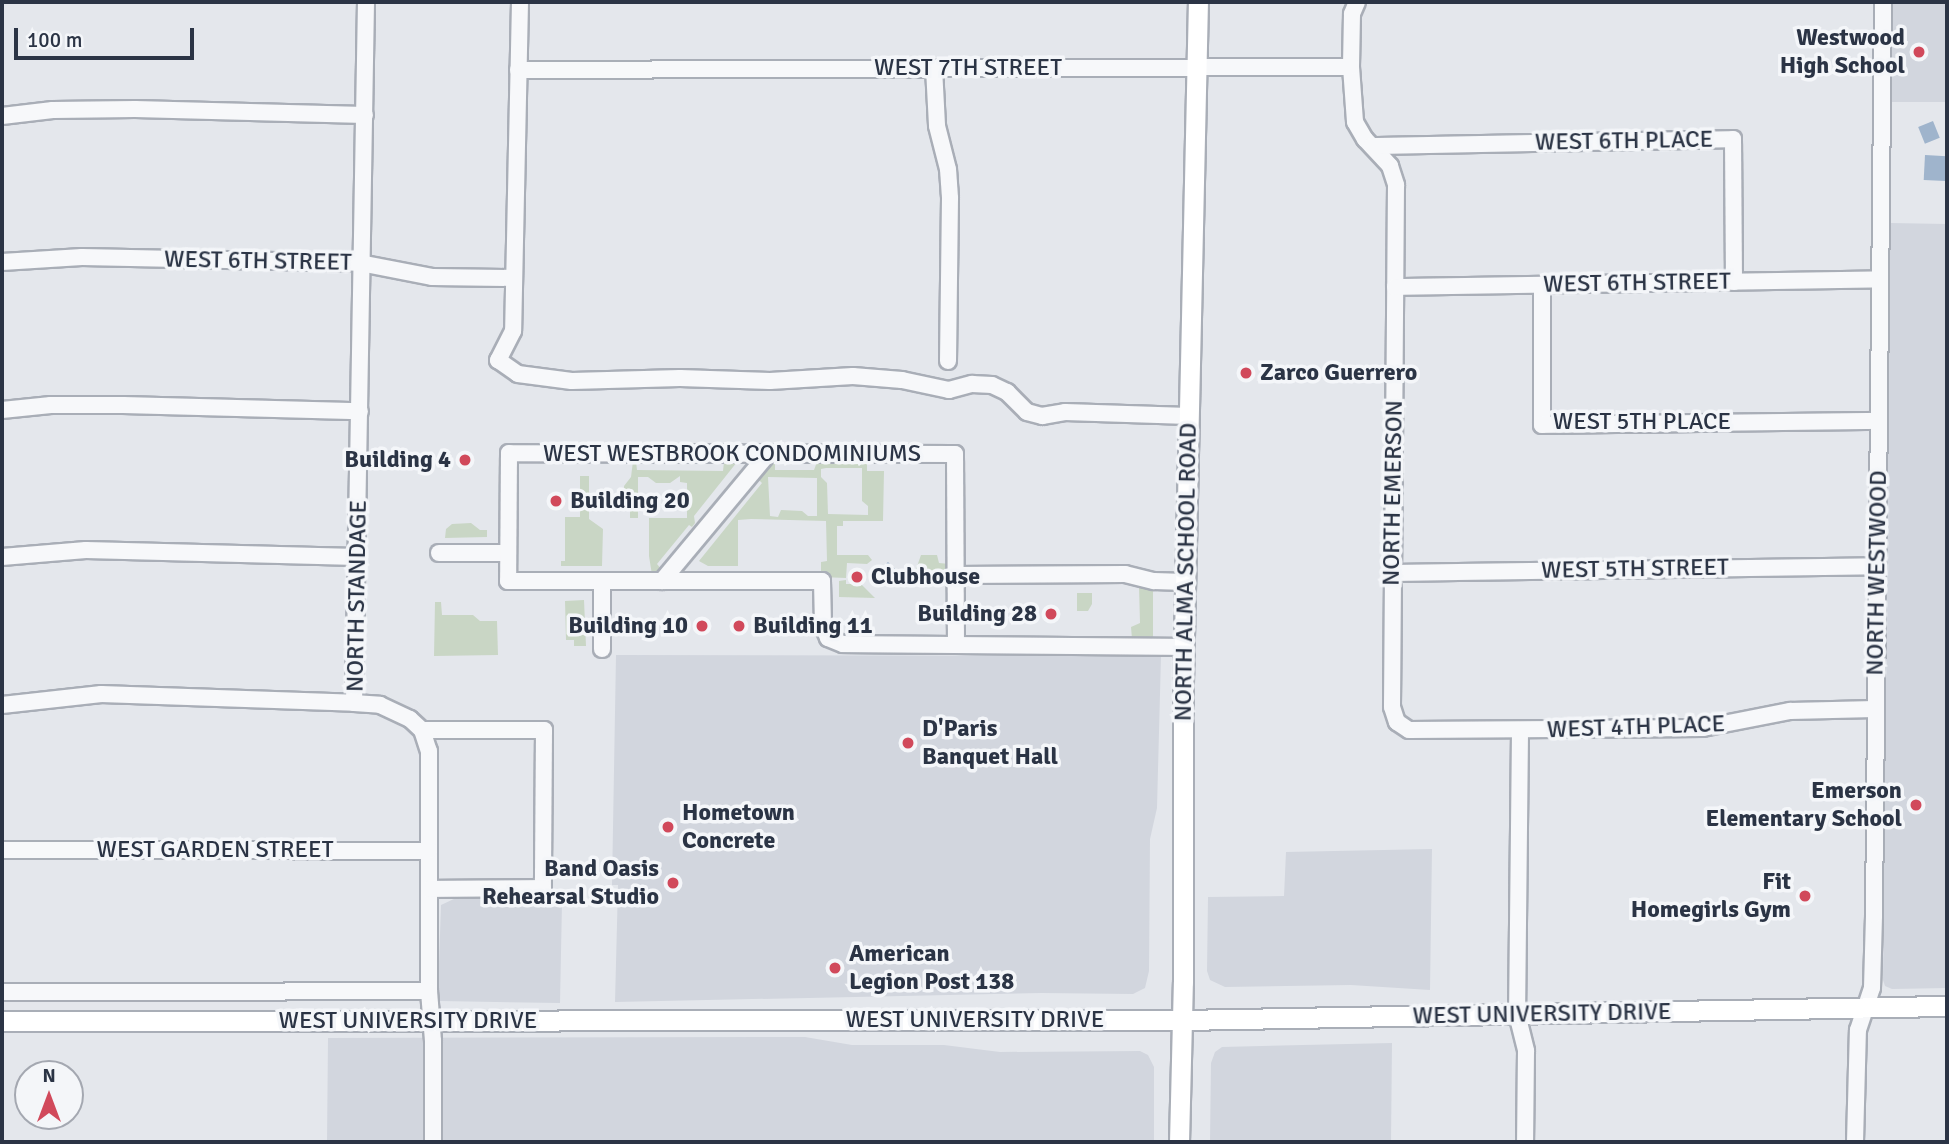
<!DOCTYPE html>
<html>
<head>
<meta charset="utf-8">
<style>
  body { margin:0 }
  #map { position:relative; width:1949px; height:1144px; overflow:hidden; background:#e4e7ec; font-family:Signika,sans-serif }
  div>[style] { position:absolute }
  .built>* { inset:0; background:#d2d6de; transform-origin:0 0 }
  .green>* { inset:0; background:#c9d6c5 }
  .water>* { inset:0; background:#9fb4cc; transform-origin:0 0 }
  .roads { filter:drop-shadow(2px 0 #a9aeb7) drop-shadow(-2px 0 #a9aeb7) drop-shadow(0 2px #a9aeb7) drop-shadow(0 -2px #a9aeb7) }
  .minor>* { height:16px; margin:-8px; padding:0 8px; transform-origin:8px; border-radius:8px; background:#f7f8fa }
  .major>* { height:19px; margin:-9.5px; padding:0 9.5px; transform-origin:9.5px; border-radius:9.5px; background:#fff }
  .dots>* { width:19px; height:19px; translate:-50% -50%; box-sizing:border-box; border:4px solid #f4f6f9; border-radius:50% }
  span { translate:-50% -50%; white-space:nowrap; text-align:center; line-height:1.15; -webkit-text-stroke:7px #f4f6f9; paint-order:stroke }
  .poi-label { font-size:24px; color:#2b3445; font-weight:700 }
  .right { translate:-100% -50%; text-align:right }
  .left { translate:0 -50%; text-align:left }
  .street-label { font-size:24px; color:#2b3445 }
  .frame { position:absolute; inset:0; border:4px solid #2b3445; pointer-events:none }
  .north { position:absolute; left:14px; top:1060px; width:70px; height:70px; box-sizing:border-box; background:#f4f6f9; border:2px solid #a4a8b1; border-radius:50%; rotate:0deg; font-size:19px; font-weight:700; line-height:28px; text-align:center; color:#2b3445 }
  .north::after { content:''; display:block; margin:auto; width:24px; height:32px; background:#d1495b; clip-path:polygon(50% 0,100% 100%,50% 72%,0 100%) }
  .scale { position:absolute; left:14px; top:28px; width:180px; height:32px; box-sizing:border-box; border:4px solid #2b3445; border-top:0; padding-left:9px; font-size:21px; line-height:24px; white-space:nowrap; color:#2b3445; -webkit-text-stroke:5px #f4f6f9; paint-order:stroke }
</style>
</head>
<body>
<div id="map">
  <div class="built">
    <i style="left:1892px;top:2px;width:55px;height:100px"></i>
    <i style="clip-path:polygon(1890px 223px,1947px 224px,1947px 988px,1892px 989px,1885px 986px,1883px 980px)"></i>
    <i style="clip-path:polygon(616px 655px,1161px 656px,1157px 808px,1150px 839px,1149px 971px,1145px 988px,1133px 994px,1041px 993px,615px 1002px,618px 885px,612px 885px)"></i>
    <i style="clip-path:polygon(1432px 849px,1430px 990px,1351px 985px,1225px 987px,1210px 980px,1207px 971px,1208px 897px,1284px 896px,1286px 852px)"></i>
    <i style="clip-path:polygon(543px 897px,562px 902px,560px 1003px,440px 1001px,438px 993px,441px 905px,456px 898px)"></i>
    <i style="clip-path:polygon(805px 1037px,852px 1045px,944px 1045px,1000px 1052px,1140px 1051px,1148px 1055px,1154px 1067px,1154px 1142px,327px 1142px,328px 1038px)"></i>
    <i style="clip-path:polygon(1392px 1043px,1391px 1142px,1210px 1142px,1211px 1063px,1215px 1052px,1222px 1047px)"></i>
  </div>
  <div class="green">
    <i style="clip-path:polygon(633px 461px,636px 461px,637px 470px,723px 471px,724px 462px,737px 462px,694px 516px,695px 523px,692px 527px,689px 525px,657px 564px,661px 569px,656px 574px,652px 575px,649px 556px,649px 518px,687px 518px,687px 483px,680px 482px,680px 476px,670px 483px,656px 483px,648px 477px,638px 477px,638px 518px,630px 518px,630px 508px,624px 501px,624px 486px,631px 477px)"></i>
    <i style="clip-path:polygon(evenodd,771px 461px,775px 461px,775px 470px,814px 470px,817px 462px,867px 463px,867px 471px,884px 471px,883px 521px,843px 521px,843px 526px,837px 526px,837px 555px,868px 555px,872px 560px,867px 564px,847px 563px,846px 578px,821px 577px,821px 562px,827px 561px,826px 521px,751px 519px,738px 520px,738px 566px,708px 566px,699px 561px,762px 483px,757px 478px,771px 461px,826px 468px,862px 468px,862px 501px,868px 506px,868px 515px,828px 514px,827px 483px,821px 477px,821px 469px,826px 468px,771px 461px,768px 477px,817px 478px,817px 516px,808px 516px,802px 511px,781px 510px,778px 517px,770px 516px,768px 477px)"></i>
    <i style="clip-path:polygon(580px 476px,589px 476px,589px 519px,603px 529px,602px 566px,561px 566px,561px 561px,565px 561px,565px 517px,580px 517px)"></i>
    <i style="clip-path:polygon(471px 523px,480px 530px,487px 530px,487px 537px,445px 538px,446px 529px,452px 524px)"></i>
    <i style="clip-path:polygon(921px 555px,937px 555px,939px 563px,950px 564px,950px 580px,924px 586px,914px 575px)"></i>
    <i style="clip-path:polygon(846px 580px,846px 584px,861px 584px,875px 598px,839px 597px,839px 581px)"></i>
    <i style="clip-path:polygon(1139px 586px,1153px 590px,1153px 639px,1132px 639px,1131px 627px,1140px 623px)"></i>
    <i style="clip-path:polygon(1077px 593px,1092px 593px,1092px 604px,1088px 611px,1077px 611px)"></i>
    <i style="clip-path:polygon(584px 600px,586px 646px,574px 646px,574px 640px,566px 640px,565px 601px)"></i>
    <i style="clip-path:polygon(435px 602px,441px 602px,442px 615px,473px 615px,480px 621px,497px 621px,498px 655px,434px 656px)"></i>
  </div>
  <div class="water">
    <i style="left:1933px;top:121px;width:18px;height:16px;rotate:68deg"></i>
    <i style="left:1925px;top:155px;width:22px;height:25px;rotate:3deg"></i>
    <i style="clip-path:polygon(888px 562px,896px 570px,879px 585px,873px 576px)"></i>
  </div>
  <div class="roads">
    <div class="minor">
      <i style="left:366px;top:2px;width:701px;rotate:90.98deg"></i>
      <i style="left:354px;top:703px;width:26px;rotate:4deg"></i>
      <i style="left:380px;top:705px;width:33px;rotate:25deg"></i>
      <i style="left:410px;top:719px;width:16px;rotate:43deg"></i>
      <i style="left:422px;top:730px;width:22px;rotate:72deg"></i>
      <i style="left:429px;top:751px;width:240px;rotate:90deg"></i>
      <i style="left:429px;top:991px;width:50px;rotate:85.4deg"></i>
      <i style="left:433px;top:1041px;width:101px;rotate:90deg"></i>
      <i style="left:520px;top:2px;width:329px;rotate:91.2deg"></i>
      <i style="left:513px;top:331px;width:33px;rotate:117deg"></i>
      <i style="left:498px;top:360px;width:24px;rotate:35deg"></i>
      <i style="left:518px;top:374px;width:54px;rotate:7.4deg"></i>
      <i style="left:572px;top:381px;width:108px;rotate:-1.6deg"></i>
      <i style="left:680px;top:378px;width:90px;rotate:1.9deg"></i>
      <i style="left:770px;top:381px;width:83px;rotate:-3.4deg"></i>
      <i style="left:853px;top:376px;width:49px;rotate:4.7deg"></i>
      <i style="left:902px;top:380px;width:48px;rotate:12deg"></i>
      <i style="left:949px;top:390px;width:24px;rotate:-15deg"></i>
      <i style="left:972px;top:384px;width:20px;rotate:3deg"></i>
      <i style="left:992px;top:385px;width:17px;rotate:25deg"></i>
      <i style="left:1007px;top:392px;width:28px;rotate:45deg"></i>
      <i style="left:1027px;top:412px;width:16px;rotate:15deg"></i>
      <i style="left:1042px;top:416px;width:23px;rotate:-10deg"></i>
      <i style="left:1065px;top:412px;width:124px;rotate:1.8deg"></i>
      <i style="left:1357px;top:2px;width:13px;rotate:113deg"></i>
      <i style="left:1352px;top:14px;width:53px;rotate:91.1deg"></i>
      <i style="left:1351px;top:67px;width:55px;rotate:85.8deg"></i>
      <i style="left:1355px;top:122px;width:20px;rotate:60deg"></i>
      <i style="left:1365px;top:139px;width:37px;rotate:47deg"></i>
      <i style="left:1390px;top:166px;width:20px;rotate:72deg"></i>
      <i style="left:1396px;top:185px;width:522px;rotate:90.44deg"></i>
      <i style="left:1392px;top:707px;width:16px;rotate:72deg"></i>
      <i style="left:1397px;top:722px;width:14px;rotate:34deg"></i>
      <i style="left:1409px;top:730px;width:294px;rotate:-0.4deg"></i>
      <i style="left:1703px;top:728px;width:89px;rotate:-11.1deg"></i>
      <i style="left:1790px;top:711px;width:85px;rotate:-1.3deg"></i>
      <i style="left:934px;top:68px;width:58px;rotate:87deg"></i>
      <i style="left:937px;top:126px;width:44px;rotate:75.7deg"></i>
      <i style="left:948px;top:169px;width:29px;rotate:86deg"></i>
      <i style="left:950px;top:198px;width:163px;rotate:90.7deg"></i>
      <i style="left:518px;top:70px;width:833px;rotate:-0.21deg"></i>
      <i style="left:2px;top:116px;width:51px;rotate:-6.7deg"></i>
      <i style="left:53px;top:110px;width:82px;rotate:-0.7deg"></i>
      <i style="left:135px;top:109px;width:230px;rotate:1.5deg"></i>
      <i style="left:1372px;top:146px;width:361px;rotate:-1.1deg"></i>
      <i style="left:1733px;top:139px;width:143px;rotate:89.6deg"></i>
      <i style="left:2px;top:262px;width:80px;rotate:-3.6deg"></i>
      <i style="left:82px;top:257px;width:278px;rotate:1.2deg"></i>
      <i style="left:360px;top:263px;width:73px;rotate:11deg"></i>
      <i style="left:432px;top:277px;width:81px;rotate:0.7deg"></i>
      <i style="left:1542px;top:285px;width:140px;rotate:90deg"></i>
      <i style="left:1542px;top:425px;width:337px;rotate:-0.7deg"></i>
      <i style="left:1395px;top:287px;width:485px;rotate:-0.9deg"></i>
      <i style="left:2px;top:410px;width:49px;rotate:-5.8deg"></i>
      <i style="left:51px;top:405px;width:72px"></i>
      <i style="left:123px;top:405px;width:237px;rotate:1.5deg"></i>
      <i style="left:439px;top:553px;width:69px"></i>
      <i style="left:2px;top:557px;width:84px;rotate:-4.8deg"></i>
      <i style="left:86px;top:550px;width:271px;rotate:1.5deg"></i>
      <i style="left:1392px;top:573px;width:486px;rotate:-0.8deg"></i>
      <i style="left:956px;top:575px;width:169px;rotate:-0.3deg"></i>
      <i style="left:1125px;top:574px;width:30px;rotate:14deg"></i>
      <i style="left:1154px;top:581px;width:31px;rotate:2deg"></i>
      <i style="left:602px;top:581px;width:68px;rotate:90deg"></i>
      <i style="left:662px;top:581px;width:165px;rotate:-50.2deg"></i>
      <i style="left:956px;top:645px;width:191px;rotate:-90.3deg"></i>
      <i style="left:955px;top:454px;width:446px;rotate:-179.9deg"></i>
      <i style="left:509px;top:453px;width:128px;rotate:90.4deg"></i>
      <i style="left:508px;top:581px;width:314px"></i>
      <i style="left:822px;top:581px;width:45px;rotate:88.7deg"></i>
      <i style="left:823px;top:626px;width:13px;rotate:67deg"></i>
      <i style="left:828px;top:638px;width:16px;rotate:22deg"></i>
      <i style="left:843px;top:644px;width:341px;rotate:0.5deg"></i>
      <i style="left:2px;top:705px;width:100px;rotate:-6.3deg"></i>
      <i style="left:101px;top:694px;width:253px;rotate:2deg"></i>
      <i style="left:422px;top:730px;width:122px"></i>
      <i style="left:544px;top:730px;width:158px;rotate:90.4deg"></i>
      <i style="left:543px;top:888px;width:114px;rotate:179.5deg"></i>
      <i style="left:1520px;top:732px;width:282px;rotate:90.6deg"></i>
      <i style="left:1517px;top:1014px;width:38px;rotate:76deg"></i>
      <i style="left:1526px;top:1051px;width:91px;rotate:90.6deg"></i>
      <i style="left:2px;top:850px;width:427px;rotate:0.1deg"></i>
      <i style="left:2px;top:992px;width:427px;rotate:-0.1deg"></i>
      <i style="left:1855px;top:1142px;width:112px;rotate:-88.5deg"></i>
      <i style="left:1858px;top:1030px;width:44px;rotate:-71.6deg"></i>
      <i style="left:1872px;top:988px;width:73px;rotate:-88.4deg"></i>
      <i style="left:1874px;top:915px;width:913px;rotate:-89.44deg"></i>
    </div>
    <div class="major">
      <i style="left:2px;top:1021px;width:1179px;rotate:-0.05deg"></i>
      <i style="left:1181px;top:1020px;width:766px;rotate:-1.05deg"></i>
      <i style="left:1179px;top:1142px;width:160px;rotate:-88.6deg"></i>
      <i style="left:1183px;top:982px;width:300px;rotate:-90deg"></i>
      <i style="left:1183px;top:682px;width:680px;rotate:-88.74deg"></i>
    </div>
  </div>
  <div class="dots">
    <i style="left:1919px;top:52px;background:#d1495b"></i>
    <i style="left:1246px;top:373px;background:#d1495b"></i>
    <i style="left:465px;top:460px;background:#d1495b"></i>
    <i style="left:556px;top:501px;background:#d1495b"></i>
    <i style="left:857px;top:577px;background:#d1495b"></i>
    <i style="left:1051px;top:614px;background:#d1495b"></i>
    <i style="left:702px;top:626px;background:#d1495b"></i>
    <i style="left:739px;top:626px;background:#d1495b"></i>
    <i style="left:908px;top:743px;background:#d1495b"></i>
    <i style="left:1916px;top:805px;background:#d1495b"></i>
    <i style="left:668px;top:827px;background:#d1495b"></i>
    <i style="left:673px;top:883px;background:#d1495b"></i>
    <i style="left:1805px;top:896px;background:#d1495b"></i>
    <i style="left:835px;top:968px;background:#d1495b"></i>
  </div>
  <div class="poi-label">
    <span class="right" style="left:1905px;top:52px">Westwood<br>High School</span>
    <span class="left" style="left:1260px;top:373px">Zarco Guerrero</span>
    <span class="right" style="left:451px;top:460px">Building 4</span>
    <span class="left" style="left:570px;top:501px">Building 20</span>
    <span class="left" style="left:871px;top:577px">Clubhouse</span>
    <span class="right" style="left:1037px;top:614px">Building 28</span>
    <span class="right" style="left:688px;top:626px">Building 10</span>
    <span class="left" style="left:753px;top:626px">Building 11</span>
    <span class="left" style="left:922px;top:743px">D'Paris<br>Banquet Hall</span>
    <span class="right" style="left:1902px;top:805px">Emerson<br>Elementary School</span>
    <span class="left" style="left:682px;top:827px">Hometown<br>Concrete</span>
    <span class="right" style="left:659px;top:883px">Band Oasis<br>Rehearsal Studio</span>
    <span class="right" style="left:1791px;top:896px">Fit<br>Homegirls Gym</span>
    <span class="left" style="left:849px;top:968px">American<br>Legion Post 138</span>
  </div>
  <div class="street-label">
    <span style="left:968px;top:68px">WEST 7TH STREET</span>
    <span style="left:1624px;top:141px;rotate:-1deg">WEST 6TH PLACE</span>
    <span style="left:258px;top:261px;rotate:1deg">WEST 6TH STREET</span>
    <span style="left:1637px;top:283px;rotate:-1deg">WEST 6TH STREET</span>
    <span style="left:1642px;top:422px">WEST 5TH PLACE</span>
    <span style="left:732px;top:454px">WEST WESTBROOK CONDOMINIUMS</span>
    <span style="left:1393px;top:493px;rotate:-89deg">NORTH EMERSON</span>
    <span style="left:1635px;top:569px;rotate:-1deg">WEST 5TH STREET</span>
    <span style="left:1186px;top:572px;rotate:-89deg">NORTH ALMA SCHOOL ROAD</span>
    <span style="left:1877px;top:573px;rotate:-89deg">NORTH WESTWOOD</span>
    <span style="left:357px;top:596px;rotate:-89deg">NORTH STANDAGE</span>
    <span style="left:1636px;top:727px;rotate:-2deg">WEST 4TH PLACE</span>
    <span style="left:215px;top:850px">WEST GARDEN STREET</span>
    <span style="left:1542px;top:1014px;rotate:-1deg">WEST UNIVERSITY DRIVE</span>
    <span style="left:975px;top:1020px">WEST UNIVERSITY DRIVE</span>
    <span style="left:408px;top:1021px">WEST UNIVERSITY DRIVE</span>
  </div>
  <div class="frame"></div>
  <div class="north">N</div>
  <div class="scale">100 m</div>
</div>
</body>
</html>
